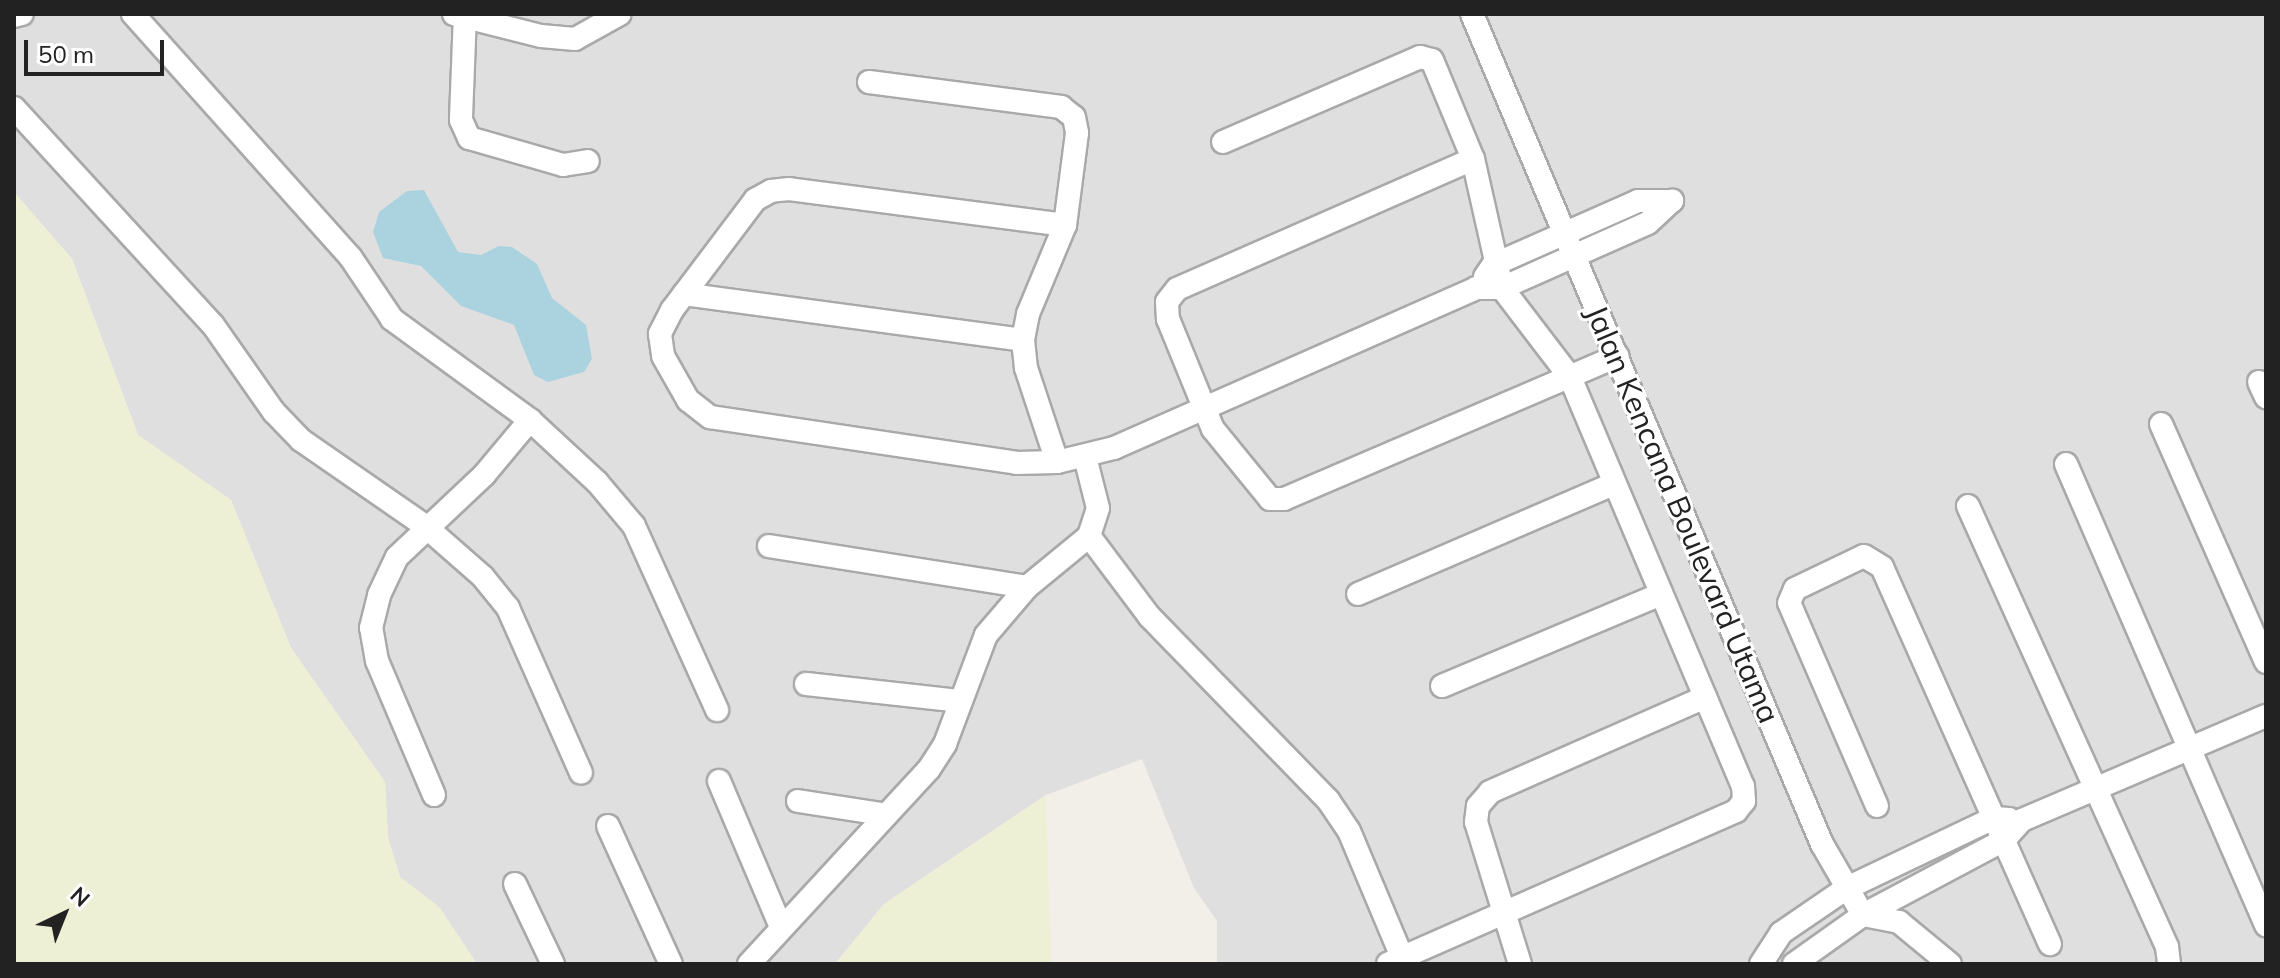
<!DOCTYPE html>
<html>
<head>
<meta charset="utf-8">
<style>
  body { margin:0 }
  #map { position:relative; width:2280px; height:978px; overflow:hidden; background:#f2efe9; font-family:Mulish,sans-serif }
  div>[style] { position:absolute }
  .residential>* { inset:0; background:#e0dfdf }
  .farmland>* { inset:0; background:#eef0d5 }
  .water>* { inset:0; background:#aad3df }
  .roads { filter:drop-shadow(2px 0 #a9a9a9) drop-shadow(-2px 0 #a9a9a9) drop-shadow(0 2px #a9a9a9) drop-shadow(0 -2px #a9a9a9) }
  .minor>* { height:22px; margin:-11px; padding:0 11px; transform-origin:11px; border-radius:11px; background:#fff }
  span { translate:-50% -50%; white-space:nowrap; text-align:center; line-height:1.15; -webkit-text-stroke:6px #fff; paint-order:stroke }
  .street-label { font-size:30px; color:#222 }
  .frame { position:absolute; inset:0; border:16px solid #222; pointer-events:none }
  .north { position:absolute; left:24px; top:874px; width:80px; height:80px; -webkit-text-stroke:6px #fff; paint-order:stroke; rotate:43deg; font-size:22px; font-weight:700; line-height:32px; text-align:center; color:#222 }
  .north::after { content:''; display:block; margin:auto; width:28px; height:36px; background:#222; clip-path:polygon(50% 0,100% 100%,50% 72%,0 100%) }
  .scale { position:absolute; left:24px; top:40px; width:140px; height:36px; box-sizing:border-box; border:4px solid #222; border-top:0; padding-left:10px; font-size:24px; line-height:28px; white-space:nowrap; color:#222; -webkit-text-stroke:6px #fff; paint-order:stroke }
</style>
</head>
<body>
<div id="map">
  <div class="residential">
    <i style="clip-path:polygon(14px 14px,2266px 14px,2266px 964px,1217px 964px,1217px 921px,1194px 888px,1142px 759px,1046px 795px,884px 904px,835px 964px,477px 964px,439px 907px,400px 877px,388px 837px,385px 782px,291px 648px,231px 500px,138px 435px,72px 259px,14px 192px)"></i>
  </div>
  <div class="farmland">
    <i style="clip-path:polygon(14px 192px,72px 259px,138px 435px,231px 500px,291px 648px,385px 782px,388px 837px,400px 877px,439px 907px,477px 964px,14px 964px)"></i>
    <i style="clip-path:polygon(1046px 795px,1051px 964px,835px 964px,884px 904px)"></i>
  </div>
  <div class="water">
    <i style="clip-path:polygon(424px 190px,458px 252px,481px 255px,499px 246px,512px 247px,537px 264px,552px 298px,586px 325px,592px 359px,584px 372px,548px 382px,534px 375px,514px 325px,461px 306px,421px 266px,383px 258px,373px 232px,379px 212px,407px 191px)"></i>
  </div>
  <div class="roads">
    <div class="minor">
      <i style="left:133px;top:14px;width:327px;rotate:48.2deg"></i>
      <i style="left:351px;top:258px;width:73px;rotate:56.1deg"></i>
      <i style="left:392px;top:319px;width:171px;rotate:36.2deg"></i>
      <i style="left:530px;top:420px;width:91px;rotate:42.8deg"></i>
      <i style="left:597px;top:482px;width:57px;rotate:49.9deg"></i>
      <i style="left:634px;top:526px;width:202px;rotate:65.7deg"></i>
      <i style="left:454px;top:14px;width:90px;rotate:14.2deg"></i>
      <i style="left:541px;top:36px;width:34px;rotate:5deg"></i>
      <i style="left:575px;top:39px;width:51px;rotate:-29.1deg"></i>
      <i style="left:465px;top:14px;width:106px;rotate:92.2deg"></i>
      <i style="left:461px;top:120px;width:20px;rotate:66deg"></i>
      <i style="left:469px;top:138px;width:98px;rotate:16deg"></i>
      <i style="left:563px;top:165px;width:25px;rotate:-9deg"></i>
      <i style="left:1472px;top:14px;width:901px;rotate:67.14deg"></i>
      <i style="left:1822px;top:844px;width:82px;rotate:60deg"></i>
      <i style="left:1863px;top:915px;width:37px;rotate:11deg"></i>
      <i style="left:1899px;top:922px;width:66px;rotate:39.5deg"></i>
      <i style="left:14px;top:16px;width:8px;rotate:-14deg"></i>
      <i style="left:869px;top:82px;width:194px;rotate:7.4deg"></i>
      <i style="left:1061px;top:107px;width:16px;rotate:38deg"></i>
      <i style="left:1074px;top:117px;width:16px;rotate:79deg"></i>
      <i style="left:1077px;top:133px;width:93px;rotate:97.4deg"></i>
      <i style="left:1065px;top:225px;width:96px;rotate:112.6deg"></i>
      <i style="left:1028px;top:314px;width:26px;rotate:101deg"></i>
      <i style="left:1023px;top:340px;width:28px;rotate:84deg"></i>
      <i style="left:1026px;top:368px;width:99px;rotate:71.7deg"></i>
      <i style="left:14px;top:108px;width:294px;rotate:47.5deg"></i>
      <i style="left:213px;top:325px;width:106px;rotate:55deg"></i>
      <i style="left:274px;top:412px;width:39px;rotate:46deg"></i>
      <i style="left:301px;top:440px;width:151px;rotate:34.7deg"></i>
      <i style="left:425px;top:526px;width:77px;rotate:41.3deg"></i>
      <i style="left:483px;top:577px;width:40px;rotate:51deg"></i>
      <i style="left:508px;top:608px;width:180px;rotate:66.1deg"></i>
      <i style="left:1223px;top:142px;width:215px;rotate:-23.3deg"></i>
      <i style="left:1420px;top:57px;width:12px;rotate:14deg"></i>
      <i style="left:1432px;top:60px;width:107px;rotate:67.5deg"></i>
      <i style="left:1473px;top:159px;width:132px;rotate:77.3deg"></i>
      <i style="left:1502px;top:288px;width:112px;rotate:52.6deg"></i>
      <i style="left:1570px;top:377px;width:444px;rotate:67.1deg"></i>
      <i style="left:1743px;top:786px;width:15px;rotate:86deg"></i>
      <i style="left:1744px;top:801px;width:13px;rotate:129deg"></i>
      <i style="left:1736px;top:811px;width:380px;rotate:156.3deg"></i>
      <i style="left:1473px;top:159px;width:323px;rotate:156.3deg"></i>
      <i style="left:1177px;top:289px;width:16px;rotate:128deg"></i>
      <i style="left:1167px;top:302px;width:17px;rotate:87deg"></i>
      <i style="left:1168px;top:319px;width:119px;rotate:67.8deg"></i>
      <i style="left:1213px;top:429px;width:90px;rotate:50.8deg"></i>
      <i style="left:1270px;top:499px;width:14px"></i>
      <i style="left:1284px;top:499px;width:363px;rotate:-23.2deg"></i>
      <i style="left:1065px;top:225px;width:278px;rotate:-172.6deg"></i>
      <i style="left:789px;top:189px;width:18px;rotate:174deg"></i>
      <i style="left:771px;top:191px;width:18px;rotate:151deg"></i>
      <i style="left:755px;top:200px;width:138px;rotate:127deg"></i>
      <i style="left:672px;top:310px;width:27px;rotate:117deg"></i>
      <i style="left:660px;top:334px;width:22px;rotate:82deg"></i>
      <i style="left:663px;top:356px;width:51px;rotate:60.4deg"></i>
      <i style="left:688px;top:400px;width:28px;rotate:38deg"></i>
      <i style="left:710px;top:417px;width:309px;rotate:8.5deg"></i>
      <i style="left:1016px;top:463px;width:41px;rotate:-1.4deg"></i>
      <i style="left:1057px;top:462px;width:59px;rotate:-13.8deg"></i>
      <i style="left:1114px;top:448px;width:396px;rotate:-23.8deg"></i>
      <i style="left:1476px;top:288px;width:26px"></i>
      <i style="left:1502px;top:288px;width:160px;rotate:-24deg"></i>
      <i style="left:1648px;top:223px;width:33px;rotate:-43deg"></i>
      <i style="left:1485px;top:277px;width:14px;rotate:-56deg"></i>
      <i style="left:1493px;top:265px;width:158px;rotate:-23.8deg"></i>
      <i style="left:1638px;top:201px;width:34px"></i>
      <i style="left:684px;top:294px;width:342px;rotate:7.7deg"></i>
      <i style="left:2259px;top:382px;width:17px;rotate:65deg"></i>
      <i style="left:2161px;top:424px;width:260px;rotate:66.2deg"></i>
      <i style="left:2066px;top:464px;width:503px;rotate:66.55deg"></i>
      <i style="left:1968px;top:506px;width:484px;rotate:65.7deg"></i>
      <i style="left:2167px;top:947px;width:17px;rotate:83deg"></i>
      <i style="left:1089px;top:536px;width:100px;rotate:53.1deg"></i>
      <i style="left:1149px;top:616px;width:257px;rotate:45.8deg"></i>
      <i style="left:1328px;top:800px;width:37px;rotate:56deg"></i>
      <i style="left:1349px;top:831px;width:144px;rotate:67.2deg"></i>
      <i style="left:769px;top:546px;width:261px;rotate:9deg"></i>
      <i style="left:1358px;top:594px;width:279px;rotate:-23.3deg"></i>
      <i style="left:806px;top:684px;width:154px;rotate:6.3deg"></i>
      <i style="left:1442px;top:686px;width:238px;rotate:-22.8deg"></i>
      <i style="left:719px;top:781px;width:159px;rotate:67deg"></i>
      <i style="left:434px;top:795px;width:146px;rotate:-113deg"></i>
      <i style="left:377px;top:661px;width:34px;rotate:-100deg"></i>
      <i style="left:371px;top:628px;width:34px;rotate:-76deg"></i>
      <i style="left:379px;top:595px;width:42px;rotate:-64.7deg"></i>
      <i style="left:397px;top:557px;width:120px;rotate:-43.3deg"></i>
      <i style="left:484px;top:475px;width:72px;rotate:-50.1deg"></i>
      <i style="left:798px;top:801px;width:85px;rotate:8.8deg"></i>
      <i style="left:1877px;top:806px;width:221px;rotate:-113.4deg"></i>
      <i style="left:1789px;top:603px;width:15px;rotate:-67deg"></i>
      <i style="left:1795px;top:589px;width:76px;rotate:-25.6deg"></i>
      <i style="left:1864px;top:556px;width:21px;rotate:31deg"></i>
      <i style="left:1882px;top:567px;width:413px;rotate:66deg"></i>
      <i style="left:608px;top:826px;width:152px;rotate:65.5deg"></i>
      <i style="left:515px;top:884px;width:89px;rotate:64.6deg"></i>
      <i style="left:749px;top:964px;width:265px;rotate:-47.3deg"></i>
      <i style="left:929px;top:769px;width:30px;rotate:-57deg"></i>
      <i style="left:945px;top:744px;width:116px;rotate:-69.4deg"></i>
      <i style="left:986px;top:635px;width:63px;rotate:-49.5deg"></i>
      <i style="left:1027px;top:587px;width:80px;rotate:-39.4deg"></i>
      <i style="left:1089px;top:536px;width:29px;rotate:-72deg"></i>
      <i style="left:1098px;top:508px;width:53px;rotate:-104.3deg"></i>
      <i style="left:1520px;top:964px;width:149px;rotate:-107.2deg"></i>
      <i style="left:1476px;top:822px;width:16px;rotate:-83deg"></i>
      <i style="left:1478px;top:806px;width:18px;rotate:-49deg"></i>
      <i style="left:1490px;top:792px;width:235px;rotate:-23.8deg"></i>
      <i style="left:1761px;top:964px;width:37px;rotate:-57deg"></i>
      <i style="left:1781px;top:933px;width:80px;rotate:-34.3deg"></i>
      <i style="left:1847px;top:888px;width:163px;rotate:-25.5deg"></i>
      <i style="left:1994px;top:818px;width:15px;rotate:4deg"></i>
      <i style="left:1794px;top:964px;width:85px;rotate:-35.4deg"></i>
      <i style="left:1863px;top:915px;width:160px;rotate:-28deg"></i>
      <i style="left:2004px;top:840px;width:27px;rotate:-48deg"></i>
      <i style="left:2022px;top:820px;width:265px;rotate:-23.1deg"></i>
    </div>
  </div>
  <div class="street-label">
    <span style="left:1683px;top:514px;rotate:67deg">Jalan Kencana Boulevard Utama</span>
  </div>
  <div class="frame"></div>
  <div class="north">N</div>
  <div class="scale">50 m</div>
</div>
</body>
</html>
